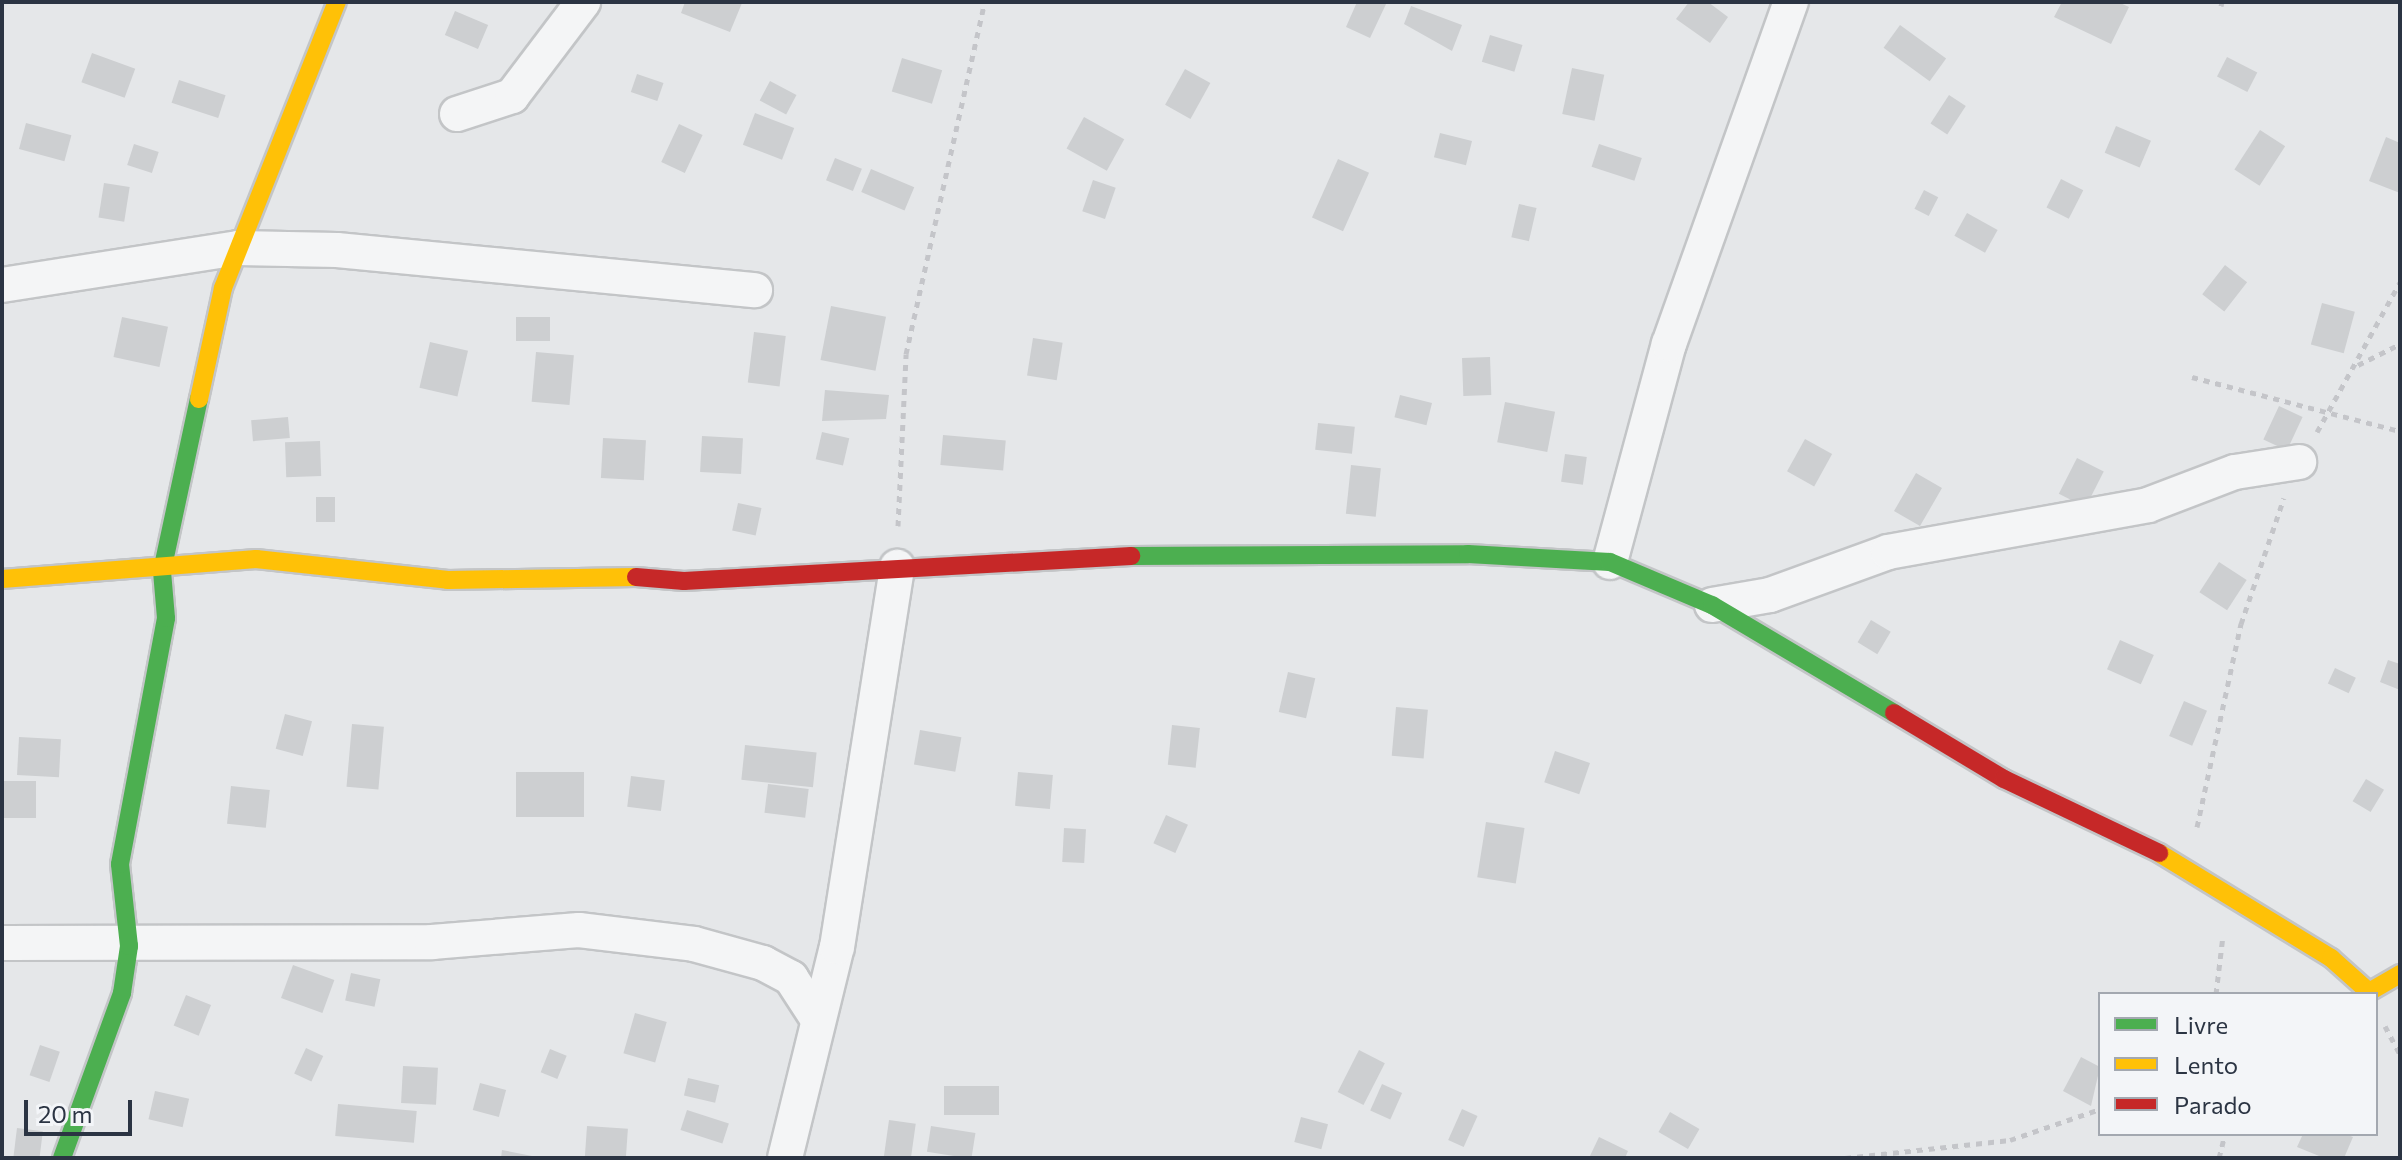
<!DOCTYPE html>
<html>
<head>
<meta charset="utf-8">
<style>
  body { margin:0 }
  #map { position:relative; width:2402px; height:1160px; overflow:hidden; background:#e5e7e9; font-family:Commissioner,sans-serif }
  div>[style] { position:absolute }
  .building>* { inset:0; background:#cdcfd1; transform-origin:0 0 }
  .path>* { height:5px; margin-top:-2.5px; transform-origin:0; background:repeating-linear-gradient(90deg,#c4c5c9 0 6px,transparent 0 12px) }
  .roads { filter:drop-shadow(2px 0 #c3c5c7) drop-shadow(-2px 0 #c3c5c7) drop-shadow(0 2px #c3c5c7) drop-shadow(0 -2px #c3c5c7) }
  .street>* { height:34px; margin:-17px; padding:0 17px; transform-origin:17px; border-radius:17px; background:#f4f5f6 }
  .fast>* { height:18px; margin:-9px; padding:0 9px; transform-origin:9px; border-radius:9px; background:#4caf50 }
  .slow>* { height:18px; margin:-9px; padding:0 9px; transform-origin:9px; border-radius:9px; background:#ffc107 }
  .jam>* { height:18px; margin:-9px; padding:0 9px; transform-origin:9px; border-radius:9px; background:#c62828 }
  span { translate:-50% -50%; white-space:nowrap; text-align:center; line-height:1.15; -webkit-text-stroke:6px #f3f5f8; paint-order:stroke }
  .frame { position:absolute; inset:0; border:4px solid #2b3443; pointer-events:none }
  .legend { position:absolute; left:2098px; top:992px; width:280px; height:144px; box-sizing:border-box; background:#f3f5f8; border:2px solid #a3a8b0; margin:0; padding:10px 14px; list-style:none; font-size:24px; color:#2b3443 }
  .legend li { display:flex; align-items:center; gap:16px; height:40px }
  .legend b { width:40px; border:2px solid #a3a8b0 }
  .scale { position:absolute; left:24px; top:1100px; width:108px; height:36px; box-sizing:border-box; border:4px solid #2b3443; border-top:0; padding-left:10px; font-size:24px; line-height:28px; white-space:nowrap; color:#2b3443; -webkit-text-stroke:6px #f3f5f8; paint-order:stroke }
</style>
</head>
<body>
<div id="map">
  <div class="building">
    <i style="clip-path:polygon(685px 2px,738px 2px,742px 3px,730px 32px,681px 13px)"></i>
    <i style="clip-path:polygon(1357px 2px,1387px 2px,1370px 38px,1346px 27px)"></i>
    <i style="clip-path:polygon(1689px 2px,1708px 2px,1728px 17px,1710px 43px,1676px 19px)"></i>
    <i style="clip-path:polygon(2062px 2px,2118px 2px,2129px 7px,2111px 44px,2054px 17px)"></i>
    <i style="clip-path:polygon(1411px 6px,1462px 25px,1452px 51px,1404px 24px)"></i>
    <i style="left:455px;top:11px;width:36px;height:26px;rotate:23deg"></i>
    <i style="left:1900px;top:25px;width:57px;height:28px;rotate:36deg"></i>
    <i style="left:1490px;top:35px;width:34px;height:28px;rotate:17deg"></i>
    <i style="left:92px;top:53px;width:46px;height:31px;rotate:20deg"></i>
    <i style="left:2227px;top:57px;width:34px;height:22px;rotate:27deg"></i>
    <i style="left:902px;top:58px;width:42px;height:35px;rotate:17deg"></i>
    <i style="left:1572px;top:68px;width:33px;height:47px;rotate:12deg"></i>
    <i style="left:1185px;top:69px;width:29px;height:41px;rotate:29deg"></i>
    <i style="left:637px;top:74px;width:28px;height:19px;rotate:19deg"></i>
    <i style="left:179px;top:80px;width:49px;height:24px;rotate:18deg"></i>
    <i style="left:770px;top:81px;width:30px;height:22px;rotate:28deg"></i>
    <i style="left:1949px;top:95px;width:20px;height:34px;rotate:33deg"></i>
    <i style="left:755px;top:113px;width:42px;height:34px;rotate:21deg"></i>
    <i style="left:1084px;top:117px;width:46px;height:36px;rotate:29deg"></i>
    <i style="left:26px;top:123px;width:47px;height:27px;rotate:15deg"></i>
    <i style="left:679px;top:124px;width:26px;height:42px;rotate:25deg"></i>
    <i style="left:2116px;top:126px;width:38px;height:29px;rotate:23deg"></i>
    <i style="left:2260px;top:130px;width:30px;height:47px;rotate:33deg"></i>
    <i style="left:1440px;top:133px;width:33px;height:25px;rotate:14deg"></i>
    <i style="clip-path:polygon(2386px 137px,2400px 143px,2400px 193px,2369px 181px)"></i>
    <i style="left:134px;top:144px;width:26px;height:22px;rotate:18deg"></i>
    <i style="left:1599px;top:144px;width:45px;height:24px;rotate:18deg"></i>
    <i style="left:835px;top:158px;width:29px;height:24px;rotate:22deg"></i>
    <i style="left:1338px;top:159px;width:34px;height:64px;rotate:24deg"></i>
    <i style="left:871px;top:169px;width:47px;height:25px;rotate:23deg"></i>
    <i style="left:2061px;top:179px;width:25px;height:32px;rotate:27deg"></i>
    <i style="left:1093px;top:180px;width:24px;height:33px;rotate:19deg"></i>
    <i style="left:104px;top:183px;width:26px;height:35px;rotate:9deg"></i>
    <i style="left:1924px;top:190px;width:16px;height:21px;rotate:27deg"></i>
    <i style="left:1519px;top:204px;width:18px;height:34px;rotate:13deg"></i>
    <i style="left:1967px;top:213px;width:35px;height:26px;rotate:29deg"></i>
    <i style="left:2225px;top:265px;width:28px;height:37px;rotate:38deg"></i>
    <i style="left:2322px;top:303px;width:34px;height:43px;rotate:15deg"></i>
    <i style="left:831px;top:306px;width:56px;height:55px;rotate:11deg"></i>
    <i style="left:122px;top:317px;width:47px;height:41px;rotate:12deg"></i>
    <i style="left:516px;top:317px;width:34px;height:24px"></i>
    <i style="left:754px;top:332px;width:32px;height:51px;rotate:7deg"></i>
    <i style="left:1033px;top:338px;width:30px;height:38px;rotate:9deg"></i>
    <i style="left:430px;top:342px;width:39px;height:47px;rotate:13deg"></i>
    <i style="left:536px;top:352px;width:38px;height:50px;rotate:5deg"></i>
    <i style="left:1490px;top:357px;width:38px;height:28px;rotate:88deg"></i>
    <i style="clip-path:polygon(825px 390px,889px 395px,886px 419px,822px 421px)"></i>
    <i style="left:1400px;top:395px;width:33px;height:23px;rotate:14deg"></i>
    <i style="left:1505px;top:402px;width:51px;height:41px;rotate:11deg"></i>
    <i style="left:2279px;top:406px;width:26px;height:37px;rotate:25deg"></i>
    <i style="left:288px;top:417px;width:21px;height:37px;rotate:85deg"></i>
    <i style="left:1318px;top:423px;width:37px;height:27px;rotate:6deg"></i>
    <i style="left:822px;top:432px;width:28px;height:28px;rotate:13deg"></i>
    <i style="left:943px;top:435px;width:63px;height:30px;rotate:5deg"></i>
    <i style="left:702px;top:436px;width:41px;height:36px;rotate:3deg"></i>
    <i style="left:603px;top:438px;width:43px;height:40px;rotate:3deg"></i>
    <i style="left:1805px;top:439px;width:31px;height:37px;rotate:29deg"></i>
    <i style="left:320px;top:441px;width:35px;height:35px;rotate:88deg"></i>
    <i style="left:1565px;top:454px;width:22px;height:28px;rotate:8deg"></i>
    <i style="left:2077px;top:458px;width:30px;height:40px;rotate:27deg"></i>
    <i style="left:1351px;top:465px;width:30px;height:49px;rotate:6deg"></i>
    <i style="left:1916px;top:473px;width:30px;height:44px;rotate:30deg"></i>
    <i style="left:316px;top:497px;width:19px;height:25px"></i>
    <i style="left:738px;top:503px;width:24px;height:28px;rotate:12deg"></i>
    <i style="left:2219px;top:562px;width:33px;height:36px;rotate:33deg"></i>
    <i style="left:1871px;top:620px;width:23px;height:26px;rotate:31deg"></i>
    <i style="left:2120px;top:640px;width:37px;height:32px;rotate:24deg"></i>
    <i style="clip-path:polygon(2388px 660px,2400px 664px,2400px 690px,2380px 682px)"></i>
    <i style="left:2335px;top:668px;width:23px;height:17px;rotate:25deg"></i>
    <i style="left:1288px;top:672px;width:28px;height:41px;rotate:13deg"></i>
    <i style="left:2184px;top:701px;width:25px;height:38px;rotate:23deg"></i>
    <i style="left:1396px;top:707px;width:32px;height:49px;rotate:5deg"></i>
    <i style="left:285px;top:714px;width:28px;height:36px;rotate:15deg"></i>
    <i style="left:352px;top:724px;width:32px;height:63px;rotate:5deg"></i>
    <i style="left:1172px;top:725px;width:28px;height:40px;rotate:6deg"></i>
    <i style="left:920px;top:730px;width:42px;height:35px;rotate:10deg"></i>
    <i style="left:19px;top:737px;width:42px;height:38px;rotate:3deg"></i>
    <i style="left:745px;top:745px;width:72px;height:35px;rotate:6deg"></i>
    <i style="left:1555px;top:751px;width:37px;height:33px;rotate:19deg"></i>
    <i style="left:584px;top:772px;width:45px;height:68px;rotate:90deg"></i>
    <i style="left:1018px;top:772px;width:35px;height:34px;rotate:5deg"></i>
    <i style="left:631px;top:776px;width:34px;height:31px;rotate:7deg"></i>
    <i style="left:2366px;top:779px;width:21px;height:26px;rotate:31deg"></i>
    <i style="left:2px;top:781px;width:34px;height:37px"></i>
    <i style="left:768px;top:784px;width:41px;height:29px;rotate:7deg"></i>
    <i style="left:231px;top:786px;width:39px;height:38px;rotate:6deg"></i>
    <i style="left:1166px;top:815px;width:24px;height:31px;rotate:24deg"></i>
    <i style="left:1486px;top:822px;width:39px;height:56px;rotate:9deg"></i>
    <i style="left:1064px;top:828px;width:22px;height:34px;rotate:3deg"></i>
    <i style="left:293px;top:965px;width:44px;height:35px;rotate:20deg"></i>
    <i style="left:351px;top:973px;width:30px;height:28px;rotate:12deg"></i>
    <i style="left:186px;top:995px;width:27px;height:33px;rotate:22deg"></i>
    <i style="left:635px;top:1013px;width:33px;height:42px;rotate:16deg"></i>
    <i style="left:40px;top:1045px;width:21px;height:32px;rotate:19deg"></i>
    <i style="left:306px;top:1048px;width:19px;height:28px;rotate:25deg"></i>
    <i style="left:550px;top:1049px;width:18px;height:25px;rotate:22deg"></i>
    <i style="left:1359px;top:1050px;width:29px;height:47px;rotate:27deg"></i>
    <i style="clip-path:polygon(2081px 1057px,2100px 1067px,2091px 1106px,2063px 1091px)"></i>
    <i style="left:403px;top:1066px;width:35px;height:37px;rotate:3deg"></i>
    <i style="left:688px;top:1078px;width:32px;height:18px;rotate:13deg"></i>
    <i style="left:480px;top:1083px;width:27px;height:28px;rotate:15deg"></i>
    <i style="left:1382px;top:1084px;width:22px;height:29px;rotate:24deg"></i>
    <i style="left:999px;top:1086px;width:29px;height:55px;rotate:90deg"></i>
    <i style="left:155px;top:1091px;width:35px;height:29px;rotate:13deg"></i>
    <i style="left:338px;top:1104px;width:79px;height:32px;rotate:5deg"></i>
    <i style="left:1462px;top:1109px;width:17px;height:34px;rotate:24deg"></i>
    <i style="left:687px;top:1110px;width:44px;height:21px;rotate:18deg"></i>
    <i style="left:1670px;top:1112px;width:34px;height:23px;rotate:30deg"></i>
    <i style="left:1301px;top:1117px;width:28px;height:26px;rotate:15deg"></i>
    <i style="left:889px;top:1120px;width:27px;height:38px;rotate:8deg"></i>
    <i style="left:587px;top:1126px;width:41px;height:32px;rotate:4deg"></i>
    <i style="left:931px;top:1126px;width:45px;height:26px;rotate:9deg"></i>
    <i style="left:17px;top:1128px;width:26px;height:30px;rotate:7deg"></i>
    <i style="clip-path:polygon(2303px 1134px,2345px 1134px,2353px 1137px,2344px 1158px,2324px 1158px,2297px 1147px)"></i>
    <i style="clip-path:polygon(1599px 1137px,1628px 1151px,1625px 1158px,1589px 1158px)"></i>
    <i style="clip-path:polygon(502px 1150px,537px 1157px,537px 1158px,501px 1158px)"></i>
  </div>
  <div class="path">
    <i style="left:2221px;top:6px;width:4px;rotate:-76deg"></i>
    <i style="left:2358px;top:365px;width:47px;rotate:-26.6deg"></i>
    <i style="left:2192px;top:377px;width:215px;rotate:14.6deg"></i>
    <i style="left:2317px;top:432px;width:171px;rotate:-61deg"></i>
    <i style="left:898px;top:526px;width:172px;rotate:-87.3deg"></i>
    <i style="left:906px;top:354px;width:361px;rotate:-77.4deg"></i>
    <i style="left:2197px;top:827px;width:208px;rotate:-77.8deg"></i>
    <i style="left:2241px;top:624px;width:133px;rotate:-71.2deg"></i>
    <i style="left:2216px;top:994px;width:59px;rotate:-83.2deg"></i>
    <i style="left:2385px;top:1026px;width:32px;rotate:62deg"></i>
    <i style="left:1845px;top:1158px;width:166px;rotate:-6.2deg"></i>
    <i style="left:2010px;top:1140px;width:95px;rotate:-19deg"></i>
    <i style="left:2219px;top:1158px;width:25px;rotate:-76deg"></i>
  </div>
  <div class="roads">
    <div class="street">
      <i style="left:457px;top:114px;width:58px;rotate:-18.1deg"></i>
      <i style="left:512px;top:96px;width:118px;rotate:-52.9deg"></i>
      <i style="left:2px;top:285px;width:239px;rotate:-8.9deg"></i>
      <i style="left:238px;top:248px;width:99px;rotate:1.2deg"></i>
      <i style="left:337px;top:250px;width:420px;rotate:5.5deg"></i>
      <i style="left:1610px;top:562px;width:226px;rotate:-74.9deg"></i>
      <i style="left:1669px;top:344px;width:363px;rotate:-70.4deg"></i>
      <i style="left:1712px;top:605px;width:59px;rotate:-9.8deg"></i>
      <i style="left:1770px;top:595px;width:126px;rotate:-20deg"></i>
      <i style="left:1888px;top:552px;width:264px;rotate:-10.2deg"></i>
      <i style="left:2148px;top:505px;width:93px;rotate:-20.8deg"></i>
      <i style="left:2235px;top:472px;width:65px;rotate:-8.9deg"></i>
      <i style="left:2px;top:943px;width:430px;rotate:-0.1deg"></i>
      <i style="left:432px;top:942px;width:147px;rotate:-4.7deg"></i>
      <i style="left:579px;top:930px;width:116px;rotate:6.9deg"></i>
      <i style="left:694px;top:944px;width:72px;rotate:15.4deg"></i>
      <i style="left:763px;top:963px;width:32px;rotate:28deg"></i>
      <i style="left:791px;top:978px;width:48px;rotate:57deg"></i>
      <i style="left:785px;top:1158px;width:217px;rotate:-76.2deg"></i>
      <i style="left:837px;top:947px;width:385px;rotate:-81deg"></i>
    </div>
    <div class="fast">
      <i style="left:1131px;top:556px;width:337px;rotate:-0.3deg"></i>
      <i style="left:1468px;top:554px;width:142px;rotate:3.2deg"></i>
      <i style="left:1610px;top:562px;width:111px;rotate:22.9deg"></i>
      <i style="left:1712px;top:605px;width:212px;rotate:30.7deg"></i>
      <i style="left:62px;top:1158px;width:176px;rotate:-70deg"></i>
      <i style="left:122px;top:993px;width:48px;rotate:-81.5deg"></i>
      <i style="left:129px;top:946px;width:82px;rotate:-96.3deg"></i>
      <i style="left:120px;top:864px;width:250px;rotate:-79.4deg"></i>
      <i style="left:166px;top:618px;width:47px;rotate:-94.9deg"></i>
      <i style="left:162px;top:571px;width:176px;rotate:-77.9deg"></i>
    </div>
    <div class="slow">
      <i style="left:199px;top:399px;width:114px;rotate:-77.8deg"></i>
      <i style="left:223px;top:288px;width:308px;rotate:-68.3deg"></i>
      <i style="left:2px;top:579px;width:255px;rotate:-4.5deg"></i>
      <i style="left:256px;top:559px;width:193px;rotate:6.2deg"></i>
      <i style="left:448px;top:580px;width:188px;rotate:-0.9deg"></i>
      <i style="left:2159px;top:853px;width:202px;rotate:31.4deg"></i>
      <i style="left:2331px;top:958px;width:51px;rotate:41.8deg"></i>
      <i style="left:2369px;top:992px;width:36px;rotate:-30deg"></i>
    </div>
    <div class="jam">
      <i style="left:636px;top:577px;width:48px;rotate:4.8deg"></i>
      <i style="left:684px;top:581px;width:448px;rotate:-3.2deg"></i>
      <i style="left:1894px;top:713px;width:128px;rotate:31deg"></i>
      <i style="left:2004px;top:779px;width:172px;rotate:25.5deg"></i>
    </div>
  </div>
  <div class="frame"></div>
  <ul class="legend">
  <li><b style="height:10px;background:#4caf50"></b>Livre</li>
  <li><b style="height:10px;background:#ffc107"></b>Lento</li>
  <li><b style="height:10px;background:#c62828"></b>Parado</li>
  </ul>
  <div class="scale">20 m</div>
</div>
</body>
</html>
